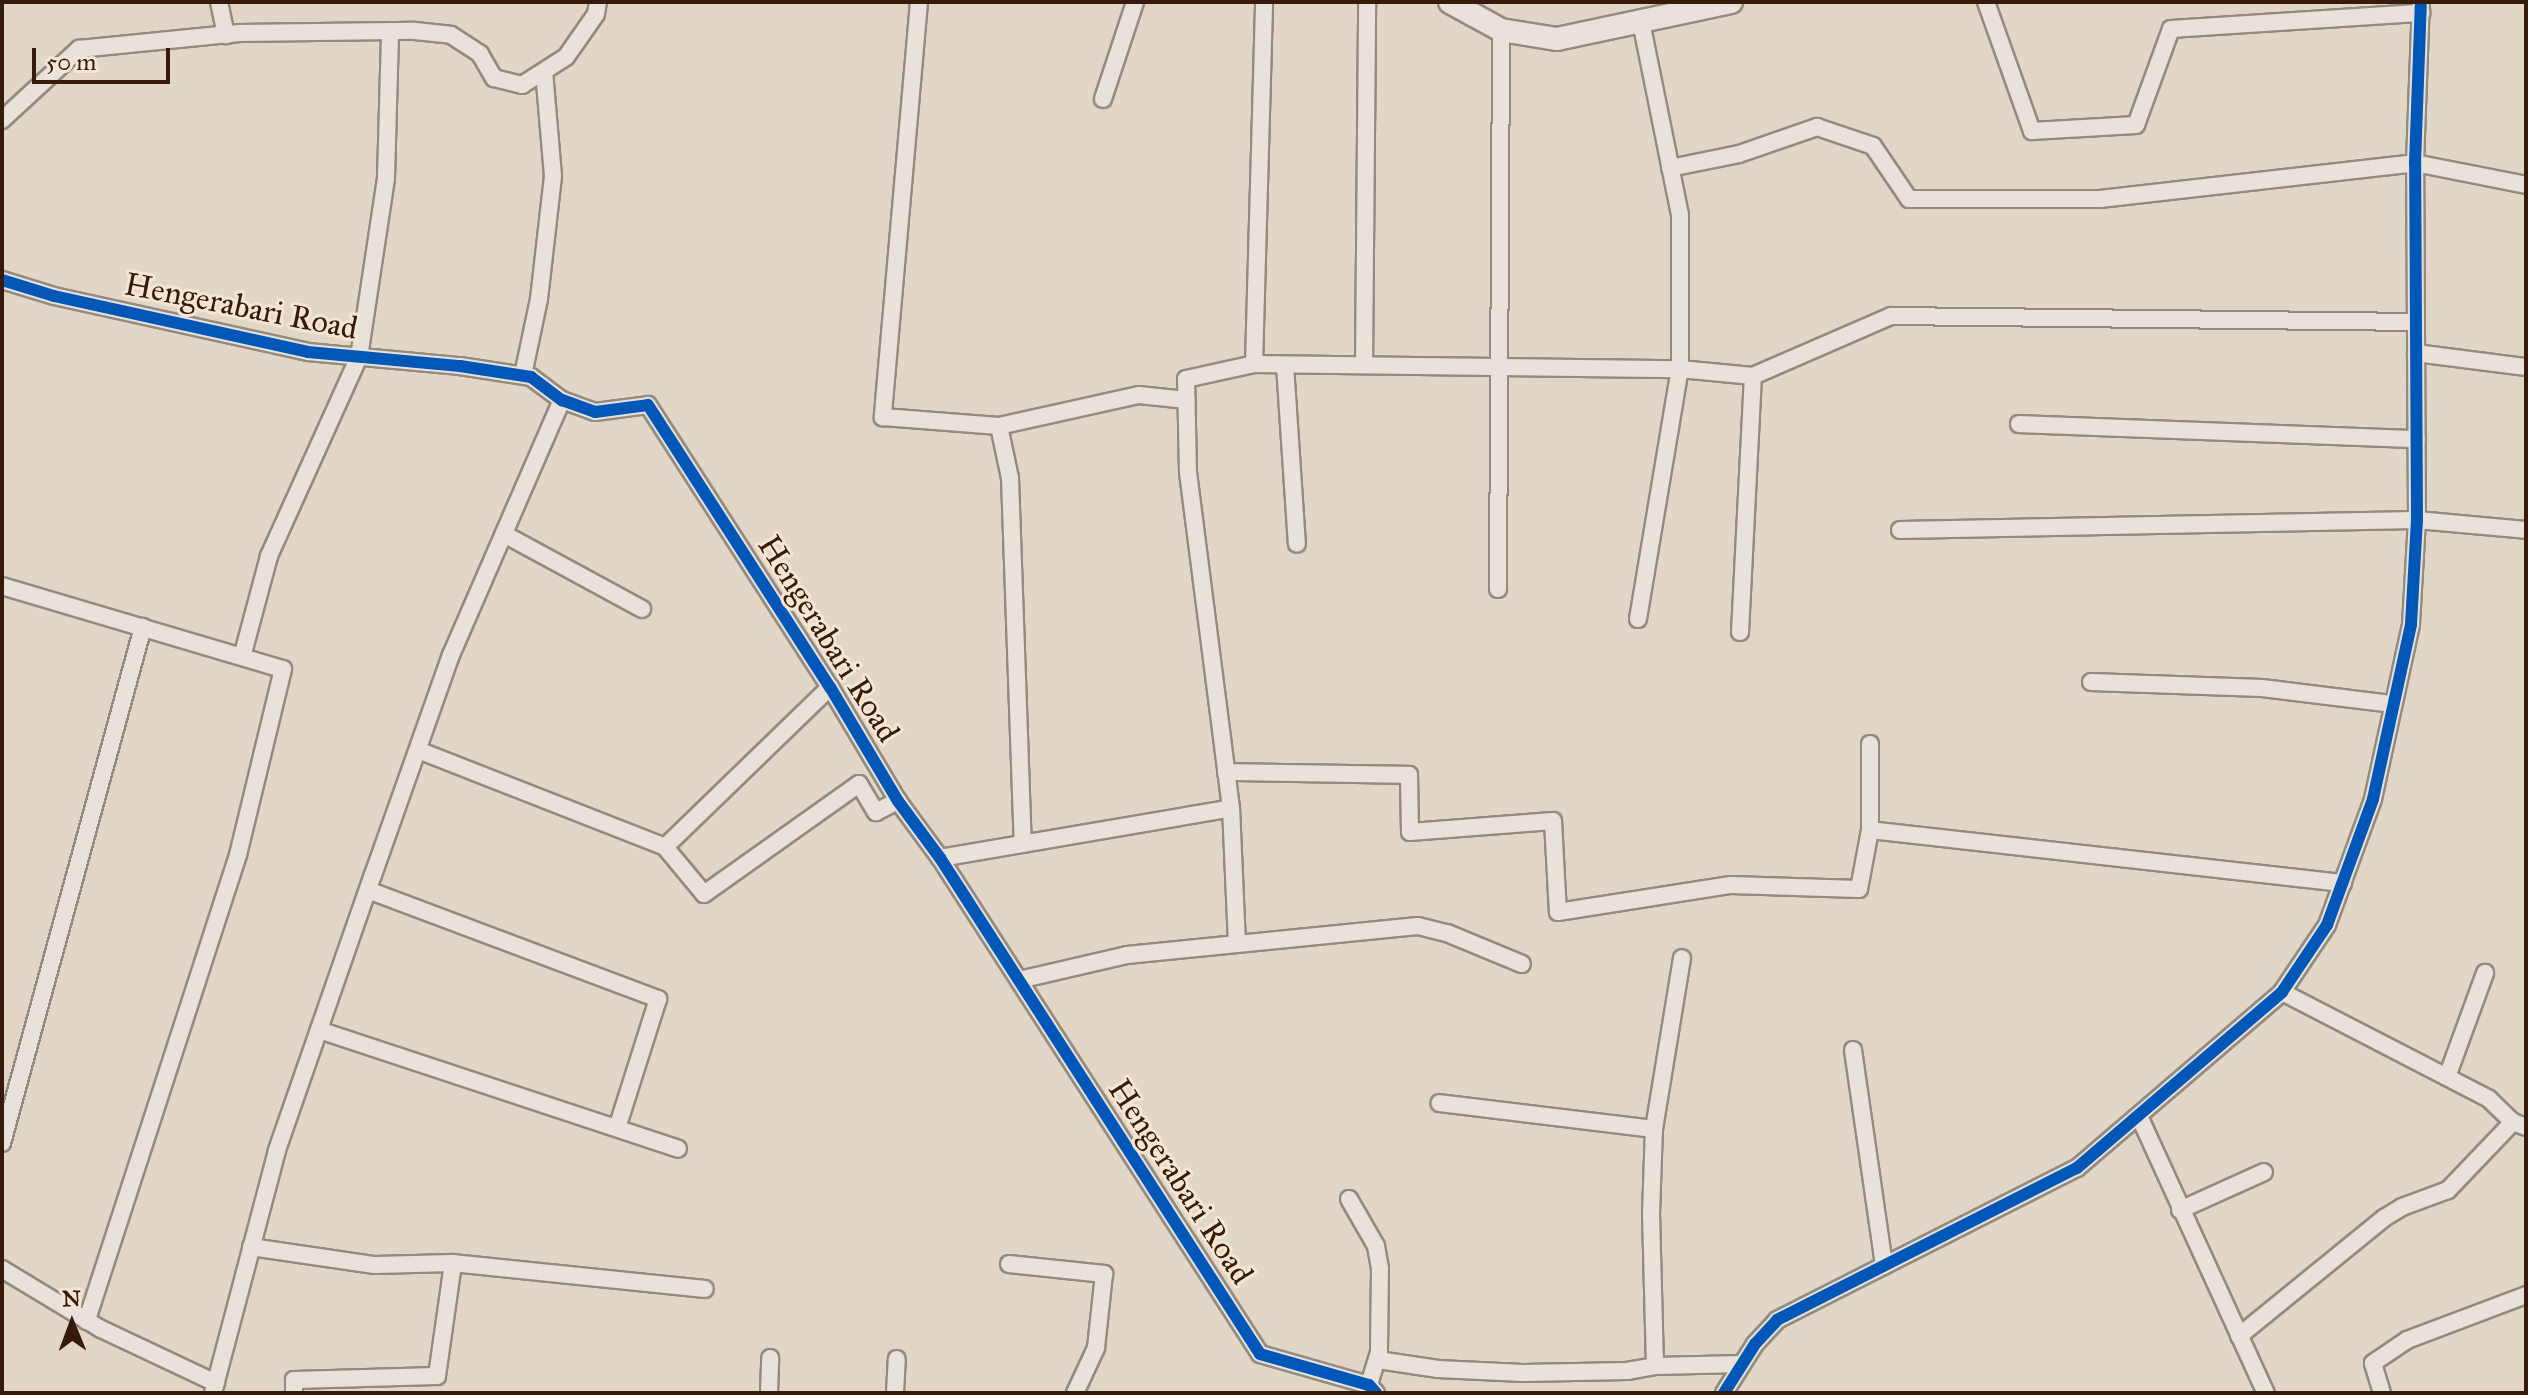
<!DOCTYPE html>
<html>
<head>
<meta charset="utf-8">
<style>
  body { margin:0 }
  #map { position:relative; width:2528px; height:1395px; overflow:hidden; background:#e2d7c7; font-family:"IM FELL Great Primer",serif }
  div>[style] { position:absolute }
  .roads { filter:drop-shadow(2px 0 #948b80) drop-shadow(-2px 0 #948b80) drop-shadow(0 2px #948b80) drop-shadow(0 -2px #948b80) }
  .minor>* { height:16px; margin:-8px; padding:0 8px; transform-origin:8px; border-radius:8px; background:#e8e2db }
  .secondary>* { height:22px; margin:-11px; padding:0 11px; transform-origin:11px; border-radius:11px; background:#e8e2db }
  .cycleway>* { height:12px; margin:-6px; padding:0 6px; transform-origin:6px; border-radius:6px; background:#0057b8 }
  span { translate:-50% -50%; white-space:nowrap; text-align:center; line-height:1.15; -webkit-text-stroke:6px #f4e6d3; paint-order:stroke }
  .street-label { font-size:32px; color:#361b0a }
  .frame { position:absolute; inset:0; border:4px solid #361b0a; pointer-events:none }
  .north { position:absolute; left:32px; top:1283px; width:80px; height:80px; -webkit-text-stroke:6px #f4e6d3; paint-order:stroke; rotate:359deg; font-size:22px; font-weight:700; line-height:32px; text-align:center; color:#361b0a }
  .north::after { content:''; display:block; margin:auto; width:28px; height:36px; background:#361b0a; clip-path:polygon(50% 0,100% 100%,50% 72%,0 100%) }
  .scale { position:absolute; left:32px; top:48px; width:138px; height:36px; box-sizing:border-box; border:4px solid #361b0a; border-top:0; padding-left:10px; font-size:24px; line-height:28px; white-space:nowrap; color:#361b0a; -webkit-text-stroke:6px #f4e6d3; paint-order:stroke }
</style>
</head>
<body>
<div id="map">
  <div class="roads">
    <div class="minor">
      <i style="left:219px;top:2px;width:34px;rotate:78deg"></i>
      <i style="left:919px;top:2px;width:417px;rotate:95deg"></i>
      <i style="left:883px;top:417px;width:116px;rotate:4.4deg"></i>
      <i style="left:999px;top:426px;width:53px;rotate:78.1deg"></i>
      <i style="left:1010px;top:478px;width:366px;rotate:88deg"></i>
      <i style="left:1986px;top:2px;width:137px;rotate:70.4deg"></i>
      <i style="left:2032px;top:131px;width:104px;rotate:-3.3deg"></i>
      <i style="left:2136px;top:125px;width:102px;rotate:-70deg"></i>
      <i style="left:2171px;top:29px;width:251px;rotate:-3.7deg"></i>
      <i style="left:1103px;top:99px;width:102px;rotate:-71.7deg"></i>
      <i style="left:2px;top:120px;width:105px;rotate:-42.7deg"></i>
      <i style="left:79px;top:49px;width:161px;rotate:-5.7deg"></i>
      <i style="left:239px;top:33px;width:176px;rotate:-0.7deg"></i>
      <i style="left:415px;top:31px;width:36px;rotate:6deg"></i>
      <i style="left:451px;top:35px;width:35px;rotate:33deg"></i>
      <i style="left:480px;top:54px;width:28px;rotate:60deg"></i>
      <i style="left:494px;top:78px;width:29px;rotate:14deg"></i>
      <i style="left:522px;top:85px;width:52px;rotate:-32.5deg"></i>
      <i style="left:566px;top:57px;width:52px;rotate:-55.1deg"></i>
      <i style="left:596px;top:14px;width:12px;rotate:-81deg"></i>
      <i style="left:1670px;top:168px;width:70px;rotate:-11.5deg"></i>
      <i style="left:1739px;top:154px;width:83px;rotate:-19.1deg"></i>
      <i style="left:1817px;top:127px;width:59px;rotate:18.7deg"></i>
      <i style="left:1873px;top:146px;width:64px;rotate:55.8deg"></i>
      <i style="left:1909px;top:199px;width:191px"></i>
      <i style="left:2100px;top:199px;width:317px;rotate:-6.5deg"></i>
      <i style="left:2415px;top:163px;width:113px;rotate:11.2deg"></i>
      <i style="left:2px;top:280px;width:54px;rotate:17.1deg"></i>
      <i style="left:54px;top:296px;width:260px;rotate:12.4deg"></i>
      <i style="left:308px;top:352px;width:153px;rotate:5.3deg"></i>
      <i style="left:460px;top:366px;width:72px;rotate:8.8deg"></i>
      <i style="left:531px;top:377px;width:39px;rotate:37deg"></i>
      <i style="left:562px;top:400px;width:35px;rotate:20deg"></i>
      <i style="left:595px;top:412px;width:53px;rotate:-7.5deg"></i>
      <i style="left:648px;top:405px;width:336px;rotate:57.2deg"></i>
      <i style="left:830px;top:687px;width:133px;rotate:59.2deg"></i>
      <i style="left:898px;top:801px;width:71px;rotate:53.6deg"></i>
      <i style="left:940px;top:858px;width:590px;rotate:57.17deg"></i>
      <i style="left:1260px;top:1354px;width:113px;rotate:15.9deg"></i>
      <i style="left:1369px;top:1385px;width:11px;rotate:49deg"></i>
      <i style="left:2416px;top:353px;width:111px;rotate:7.3deg"></i>
      <i style="left:1254px;top:364px;width:426px;rotate:0.7deg"></i>
      <i style="left:1680px;top:369px;width:73px;rotate:5.5deg"></i>
      <i style="left:1753px;top:376px;width:150px;rotate:-23.5deg"></i>
      <i style="left:1891px;top:316px;width:525px;rotate:0.65deg"></i>
      <i style="left:1285px;top:365px;width:179px;rotate:86.2deg"></i>
      <i style="left:1364px;top:365px;width:363px;rotate:-89.5deg"></i>
      <i style="left:523px;top:375px;width:78px;rotate:-78.1deg"></i>
      <i style="left:539px;top:299px;width:124px;rotate:-83.5deg"></i>
      <i style="left:553px;top:176px;width:105px;rotate:-94.9deg"></i>
      <i style="left:2019px;top:424px;width:398px;rotate:2.2deg"></i>
      <i style="left:999px;top:426px;width:143px;rotate:-12.5deg"></i>
      <i style="left:1139px;top:395px;width:48px;rotate:5.9deg"></i>
      <i style="left:1900px;top:530px;width:517px;rotate:-1.11deg"></i>
      <i style="left:2417px;top:520px;width:109px;rotate:5.2deg"></i>
      <i style="left:504px;top:534px;width:157px;rotate:28.5deg"></i>
      <i style="left:2px;top:586px;width:293px;rotate:16.5deg"></i>
      <i style="left:283px;top:669px;width:191px;rotate:103.6deg"></i>
      <i style="left:238px;top:855px;width:490px;rotate:108deg"></i>
      <i style="left:1498px;top:589px;width:559px;rotate:-89.69deg"></i>
      <i style="left:1638px;top:619px;width:254px;rotate:-80.5deg"></i>
      <i style="left:1680px;top:369px;width:154px;rotate:-90deg"></i>
      <i style="left:1680px;top:215px;width:198px;rotate:-101.4deg"></i>
      <i style="left:1740px;top:632px;width:256px;rotate:-87.1deg"></i>
      <i style="left:242px;top:657px;width:105px;rotate:-75deg"></i>
      <i style="left:269px;top:556px;width:218px;rotate:-65.7deg"></i>
      <i style="left:359px;top:357px;width:181px;rotate:-81.4deg"></i>
      <i style="left:386px;top:178px;width:147px;rotate:-88.4deg"></i>
      <i style="left:2091px;top:682px;width:171px;rotate:2deg"></i>
      <i style="left:2262px;top:688px;width:132px;rotate:7deg"></i>
      <i style="left:1870px;top:744px;width:86px;rotate:90deg"></i>
      <i style="left:1870px;top:830px;width:476px;rotate:6.4deg"></i>
      <i style="left:418px;top:750px;width:265px;rotate:21.4deg"></i>
      <i style="left:665px;top:847px;width:230px;rotate:-44.1deg"></i>
      <i style="left:1226px;top:772px;width:183px;rotate:0.9deg"></i>
      <i style="left:1409px;top:775px;width:57px;rotate:89deg"></i>
      <i style="left:1410px;top:832px;width:143px;rotate:-4.4deg"></i>
      <i style="left:1553px;top:821px;width:91px;rotate:86.9deg"></i>
      <i style="left:1558px;top:912px;width:175px;rotate:-8.9deg"></i>
      <i style="left:1731px;top:885px;width:128px;rotate:1.8deg"></i>
      <i style="left:1859px;top:889px;width:60px;rotate:-79.4deg"></i>
      <i style="left:665px;top:847px;width:61px;rotate:50.3deg"></i>
      <i style="left:704px;top:894px;width:190px;rotate:-35.4deg"></i>
      <i style="left:859px;top:784px;width:33px;rotate:59deg"></i>
      <i style="left:876px;top:812px;width:25px;rotate:-27deg"></i>
      <i style="left:940px;top:858px;width:295px;rotate:-9.7deg"></i>
      <i style="left:368px;top:890px;width:310px;rotate:20.6deg"></i>
      <i style="left:658px;top:999px;width:135px;rotate:107.6deg"></i>
      <i style="left:1237px;top:944px;width:136px;rotate:-92.5deg"></i>
      <i style="left:1231px;top:808px;width:339px;rotate:-97.3deg"></i>
      <i style="left:1188px;top:472px;width:93px;rotate:-91.2deg"></i>
      <i style="left:1186px;top:379px;width:70px;rotate:-12.4deg"></i>
      <i style="left:1254px;top:364px;width:362px;rotate:-88.4deg"></i>
      <i style="left:1019px;top:980px;width:111px;rotate:-13deg"></i>
      <i style="left:1127px;top:955px;width:292px;rotate:-5.7deg"></i>
      <i style="left:1418px;top:926px;width:30px;rotate:14deg"></i>
      <i style="left:1447px;top:933px;width:81px;rotate:22.5deg"></i>
      <i style="left:2282px;top:992px;width:233px;rotate:27.3deg"></i>
      <i style="left:2489px;top:1099px;width:33px;rotate:44deg"></i>
      <i style="left:2513px;top:1122px;width:14px;rotate:21deg"></i>
      <i style="left:319px;top:1030px;width:378px;rotate:18.3deg"></i>
      <i style="left:1853px;top:1050px;width:218px;rotate:81.8deg"></i>
      <i style="left:2447px;top:1077px;width:111px;rotate:-69.9deg"></i>
      <i style="left:2139px;top:1116px;width:305px;rotate:65.4deg"></i>
      <i style="left:1654px;top:1129px;width:173px;rotate:-80.7deg"></i>
      <i style="left:2px;top:1143px;width:535px;rotate:-74.72deg"></i>
      <i style="left:1349px;top:1199px;width:54px;rotate:60.1deg"></i>
      <i style="left:1376px;top:1246px;width:22px;rotate:80deg"></i>
      <i style="left:1380px;top:1268px;width:84px;rotate:90.7deg"></i>
      <i style="left:1379px;top:1352px;width:34px;rotate:107deg"></i>
      <i style="left:2180px;top:1210px;width:92px;rotate:-24.3deg"></i>
      <i style="left:251px;top:1247px;width:125px;rotate:8.3deg"></i>
      <i style="left:375px;top:1265px;width:78px;rotate:-1.5deg"></i>
      <i style="left:1009px;top:1264px;width:96px;rotate:6deg"></i>
      <i style="left:1104px;top:1274px;width:74px;rotate:96.2deg"></i>
      <i style="left:1096px;top:1348px;width:50px;rotate:115deg"></i>
      <i style="left:2px;top:1269px;width:116px;rotate:31.2deg"></i>
      <i style="left:101px;top:1329px;width:127px;rotate:25.2deg"></i>
      <i style="left:2239px;top:1336px;width:187px;rotate:-39.1deg"></i>
      <i style="left:2384px;top:1218px;width:21px;rotate:-31deg"></i>
      <i style="left:2402px;top:1207px;width:49px;rotate:-20.3deg"></i>
      <i style="left:2448px;top:1190px;width:94px;rotate:-46.3deg"></i>
      <i style="left:1378px;top:1360px;width:61px;rotate:8.5deg"></i>
      <i style="left:1438px;top:1369px;width:85px;rotate:2.7deg"></i>
      <i style="left:1523px;top:1373px;width:104px;rotate:-1.1deg"></i>
      <i style="left:1627px;top:1371px;width:28px;rotate:-10deg"></i>
      <i style="left:1655px;top:1366px;width:152px;rotate:-91.5deg"></i>
      <i style="left:1651px;top:1214px;width:85px;rotate:-88deg"></i>
      <i style="left:1654px;top:1129px;width:216px;rotate:-173.1deg"></i>
      <i style="left:1655px;top:1366px;width:87px;rotate:-1.3deg"></i>
      <i style="left:213px;top:1393px;width:251px;rotate:-75.2deg"></i>
      <i style="left:277px;top:1150px;width:291px;rotate:-70.8deg"></i>
      <i style="left:373px;top:875px;width:233px;rotate:-70.5deg"></i>
      <i style="left:451px;top:655px;width:278px;rotate:-66.5deg"></i>
      <i style="left:294px;top:1393px;width:13px;rotate:-90deg"></i>
      <i style="left:294px;top:1380px;width:143px;rotate:-1.6deg"></i>
      <i style="left:437px;top:1376px;width:114px;rotate:-81.9deg"></i>
      <i style="left:453px;top:1263px;width:253px;rotate:5.9deg"></i>
      <i style="left:769px;top:1393px;width:35px;rotate:-88deg"></i>
      <i style="left:895px;top:1393px;width:34px;rotate:-87deg"></i>
      <i style="left:1724px;top:1393px;width:58px;rotate:-57.7deg"></i>
      <i style="left:1755px;top:1344px;width:33px;rotate:-47deg"></i>
      <i style="left:1777px;top:1320px;width:336px;rotate:-26.9deg"></i>
      <i style="left:2077px;top:1168px;width:270px;rotate:-40.6deg"></i>
      <i style="left:2282px;top:992px;width:81px;rotate:-56.1deg"></i>
      <i style="left:2327px;top:925px;width:134px;rotate:-69.9deg"></i>
      <i style="left:2373px;top:799px;width:179px;rotate:-77.7deg"></i>
      <i style="left:2411px;top:624px;width:104px;rotate:-86.7deg"></i>
      <i style="left:2417px;top:520px;width:357px;rotate:-90.3deg"></i>
      <i style="left:2415px;top:163px;width:161px;rotate:-87.9deg"></i>
      <i style="left:2382px;top:1393px;width:31px;rotate:-107deg"></i>
      <i style="left:2373px;top:1363px;width:41px;rotate:-34.1deg"></i>
      <i style="left:2407px;top:1340px;width:127px;rotate:-20.7deg"></i>
    </div>
    <div class="secondary">
      <i style="left:1450px;top:2px;width:58px;rotate:28.8deg"></i>
      <i style="left:1501px;top:30px;width:57px;rotate:9.1deg"></i>
      <i style="left:1557px;top:39px;width:178px;rotate:-12deg"></i>
    </div>
  </div>
  <div class="cycleway">
    <i style="left:2px;top:280px;width:54px;rotate:17.1deg"></i>
    <i style="left:54px;top:296px;width:260px;rotate:12.4deg"></i>
    <i style="left:308px;top:352px;width:153px;rotate:5.3deg"></i>
    <i style="left:460px;top:366px;width:72px;rotate:8.8deg"></i>
    <i style="left:531px;top:377px;width:39px;rotate:37deg"></i>
    <i style="left:562px;top:400px;width:35px;rotate:20deg"></i>
    <i style="left:595px;top:412px;width:53px;rotate:-7.5deg"></i>
    <i style="left:648px;top:405px;width:336px;rotate:57.2deg"></i>
    <i style="left:830px;top:687px;width:133px;rotate:59.2deg"></i>
    <i style="left:898px;top:801px;width:71px;rotate:53.6deg"></i>
    <i style="left:940px;top:858px;width:590px;rotate:57.17deg"></i>
    <i style="left:1260px;top:1354px;width:113px;rotate:15.9deg"></i>
    <i style="left:1369px;top:1385px;width:11px;rotate:49deg"></i>
    <i style="left:1724px;top:1393px;width:58px;rotate:-57.7deg"></i>
    <i style="left:1755px;top:1344px;width:33px;rotate:-47deg"></i>
    <i style="left:1777px;top:1320px;width:336px;rotate:-26.9deg"></i>
    <i style="left:2077px;top:1168px;width:270px;rotate:-40.6deg"></i>
    <i style="left:2282px;top:992px;width:81px;rotate:-56.1deg"></i>
    <i style="left:2327px;top:925px;width:134px;rotate:-69.9deg"></i>
    <i style="left:2373px;top:799px;width:179px;rotate:-77.7deg"></i>
    <i style="left:2411px;top:624px;width:104px;rotate:-86.7deg"></i>
    <i style="left:2417px;top:520px;width:357px;rotate:-90.3deg"></i>
    <i style="left:2415px;top:163px;width:161px;rotate:-87.9deg"></i>
  </div>
  <div class="street-label">
    <span style="left:241px;top:307px;rotate:11deg">Hengerabari Road</span>
    <span style="left:828px;top:639px;rotate:58deg">Hengerabari Road</span>
    <span style="left:1180px;top:1182px;rotate:57deg">Hengerabari Road</span>
  </div>
  <div class="frame"></div>
  <div class="north">N</div>
  <div class="scale">50 m</div>
</div>
</body>
</html>
